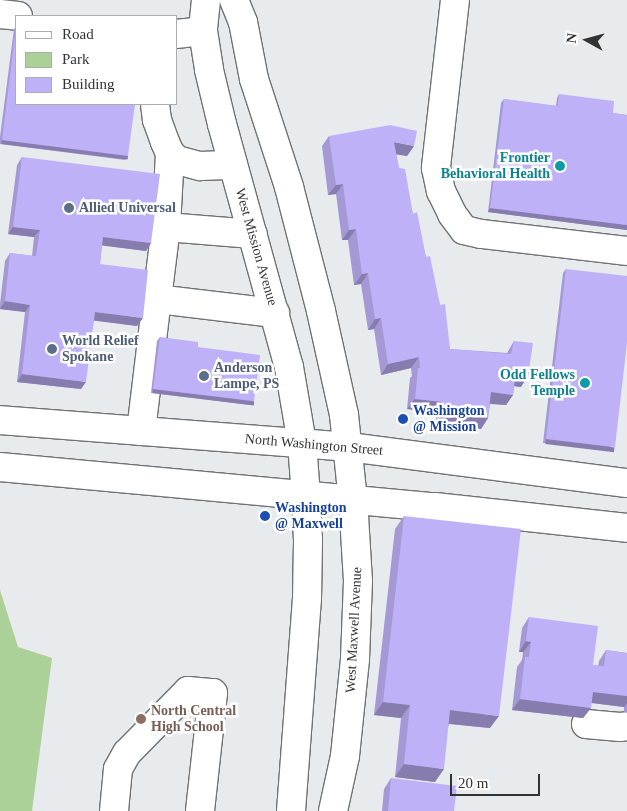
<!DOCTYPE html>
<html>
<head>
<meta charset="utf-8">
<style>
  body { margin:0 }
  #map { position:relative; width:627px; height:811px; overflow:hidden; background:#e8ebed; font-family:"Times New Roman",serif }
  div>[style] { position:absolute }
  .green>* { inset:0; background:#abd098 }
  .roads { filter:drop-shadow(1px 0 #707275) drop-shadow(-1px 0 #707275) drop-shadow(0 1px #707275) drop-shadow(0 -1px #707275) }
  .minor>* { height:28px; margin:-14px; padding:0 14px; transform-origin:14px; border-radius:14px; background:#fff }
  .major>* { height:28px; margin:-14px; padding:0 14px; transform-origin:14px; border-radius:14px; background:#fff }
  .wall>* { inset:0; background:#a498d5 }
  .shaded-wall>* { inset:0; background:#867cae; transform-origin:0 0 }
  .building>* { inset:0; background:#bfb1f8 }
  .dots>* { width:14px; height:14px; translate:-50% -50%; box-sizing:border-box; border:2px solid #fff; border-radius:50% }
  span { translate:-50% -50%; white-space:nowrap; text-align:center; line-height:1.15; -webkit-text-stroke:5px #fff; paint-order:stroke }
  .culture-label { font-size:14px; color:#0d838f; font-weight:700 }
  .right { translate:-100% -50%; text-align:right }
  .service-label { font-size:14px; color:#4e5e75; font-weight:700 }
  .left { translate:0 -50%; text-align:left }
  .street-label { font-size:14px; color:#323334 }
  .transit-label { font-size:14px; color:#164399; font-weight:700 }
  .education-label { font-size:14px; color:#785e54; font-weight:700 }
  .legend { position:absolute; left:15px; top:15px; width:162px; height:90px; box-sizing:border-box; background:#fff; border:1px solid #adadae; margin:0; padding:6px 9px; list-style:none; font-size:15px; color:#323334 }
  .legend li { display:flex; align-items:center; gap:10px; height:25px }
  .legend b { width:25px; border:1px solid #adadae }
  .north { position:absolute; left:562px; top:15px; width:50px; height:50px; -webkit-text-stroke:4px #fff; paint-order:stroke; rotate:277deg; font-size:14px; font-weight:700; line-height:20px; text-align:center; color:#323334 }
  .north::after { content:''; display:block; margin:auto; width:18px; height:22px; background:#323334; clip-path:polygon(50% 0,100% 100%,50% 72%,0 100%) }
  .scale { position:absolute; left:450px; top:774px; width:90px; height:22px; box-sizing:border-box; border:2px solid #323334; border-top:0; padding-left:6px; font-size:15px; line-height:18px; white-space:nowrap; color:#323334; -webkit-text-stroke:4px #fff; paint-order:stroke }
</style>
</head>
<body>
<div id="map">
  <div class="green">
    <i style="clip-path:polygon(0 590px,18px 647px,52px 658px,32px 811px,0 811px)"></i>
  </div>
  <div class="roads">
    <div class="minor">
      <i style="left:455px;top:0;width:169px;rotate:96.5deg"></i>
      <i style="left:436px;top:168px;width:24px;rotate:78deg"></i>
      <i style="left:441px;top:191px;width:25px;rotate:64deg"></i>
      <i style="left:452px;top:214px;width:20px;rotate:53deg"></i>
      <i style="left:464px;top:230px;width:18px;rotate:13deg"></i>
      <i style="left:482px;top:234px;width:146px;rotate:6.7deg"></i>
      <i style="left:0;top:14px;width:18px;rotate:6deg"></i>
      <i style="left:176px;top:34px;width:27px;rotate:-6deg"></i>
      <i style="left:155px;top:104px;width:16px;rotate:83deg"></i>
      <i style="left:157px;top:120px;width:23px;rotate:70deg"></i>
      <i style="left:165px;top:142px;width:12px;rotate:66deg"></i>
      <i style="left:170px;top:153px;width:10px;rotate:45deg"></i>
      <i style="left:177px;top:160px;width:24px;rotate:15deg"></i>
      <i style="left:200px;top:166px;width:33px;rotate:-2deg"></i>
      <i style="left:166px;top:227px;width:74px;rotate:-86.9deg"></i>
      <i style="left:157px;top:299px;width:73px;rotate:-82.9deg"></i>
      <i style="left:166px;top:227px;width:87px;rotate:4.6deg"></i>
      <i style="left:141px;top:431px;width:133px;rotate:-83.1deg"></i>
      <i style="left:157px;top:299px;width:119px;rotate:6.8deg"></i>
      <i style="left:586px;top:724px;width:34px;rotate:5deg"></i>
      <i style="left:620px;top:727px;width:7px;rotate:-8deg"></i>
      <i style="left:114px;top:811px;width:42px;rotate:-84.6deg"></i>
      <i style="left:118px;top:769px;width:18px;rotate:-61deg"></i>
      <i style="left:127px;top:753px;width:87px;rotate:-45.5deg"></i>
      <i style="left:188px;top:691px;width:25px;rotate:5deg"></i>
      <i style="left:213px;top:693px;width:119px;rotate:96.3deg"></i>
      <i style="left:291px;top:811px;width:213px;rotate:-85.7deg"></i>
      <i style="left:307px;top:599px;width:59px;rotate:-89deg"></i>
      <i style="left:308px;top:540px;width:44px;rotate:-92.6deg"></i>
      <i style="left:333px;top:811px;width:56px;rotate:-77.7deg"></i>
      <i style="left:345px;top:756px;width:98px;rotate:-84.1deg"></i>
      <i style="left:355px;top:659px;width:78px;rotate:-87.8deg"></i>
      <i style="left:358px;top:581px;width:81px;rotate:-93.5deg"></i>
    </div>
    <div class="major">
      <i style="left:206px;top:0;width:31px;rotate:96deg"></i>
      <i style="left:203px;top:31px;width:39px;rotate:81deg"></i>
      <i style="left:209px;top:70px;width:56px;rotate:76.5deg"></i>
      <i style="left:222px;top:124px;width:252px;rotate:74.6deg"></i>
      <i style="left:289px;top:367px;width:77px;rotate:80.3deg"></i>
      <i style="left:302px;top:443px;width:53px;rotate:85.7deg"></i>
      <i style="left:234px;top:0;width:24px;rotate:68deg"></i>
      <i style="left:243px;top:22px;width:58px;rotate:79.1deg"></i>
      <i style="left:254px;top:79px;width:114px;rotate:72deg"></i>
      <i style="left:289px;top:187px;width:128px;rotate:75.5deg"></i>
      <i style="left:321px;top:311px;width:107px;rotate:77.5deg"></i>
      <i style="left:344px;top:415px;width:85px;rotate:84deg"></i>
      <i style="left:0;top:420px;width:350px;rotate:4.4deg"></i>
      <i style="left:349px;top:447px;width:280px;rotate:7.4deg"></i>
      <i style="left:0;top:467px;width:437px;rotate:5.3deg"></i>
      <i style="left:435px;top:507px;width:193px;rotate:6.2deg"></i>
    </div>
  </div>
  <div class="wall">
    <i style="clip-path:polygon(16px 26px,128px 156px,125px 160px,0 144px,0 137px,14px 29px)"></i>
    <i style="clip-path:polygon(559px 94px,613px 113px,627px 115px,627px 230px,488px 212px,501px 103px,504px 99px,556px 106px,557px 98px)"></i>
    <i style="clip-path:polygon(329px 136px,414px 146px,407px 156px,396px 154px,399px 168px,426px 257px,440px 305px,450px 349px,507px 353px,514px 341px,521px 387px,514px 386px,513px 395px,506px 405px,490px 404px,488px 418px,481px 429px,436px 423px,436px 412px,407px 409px,410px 378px,412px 376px,411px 368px,381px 375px,374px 329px,368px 330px,361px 284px,354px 285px,348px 240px,342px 240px,336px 194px,328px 195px,322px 146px)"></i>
    <i style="clip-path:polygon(22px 157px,151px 243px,146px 251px,102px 245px,100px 264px,137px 326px,94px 320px,81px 389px,17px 382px,25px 312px,0 309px,0 304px,5px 261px,10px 253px,32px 256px,34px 237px,8px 234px,17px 165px)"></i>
    <i style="clip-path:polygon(566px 269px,612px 451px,543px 443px,563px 273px)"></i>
    <i style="clip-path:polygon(160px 337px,198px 347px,254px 401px,251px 405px,151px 393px,157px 341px)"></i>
    <i style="clip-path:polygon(404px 516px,490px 728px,449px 724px,435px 782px,395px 777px,401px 718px,374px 715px,395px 529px)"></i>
    <i style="clip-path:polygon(529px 617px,593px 665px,598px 666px,599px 661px,606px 650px,627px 653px,627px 713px,624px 712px,624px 707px,591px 703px,591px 708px,583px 718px,512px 710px,517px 667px,522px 660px,523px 652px,519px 652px,522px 628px)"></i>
    <i style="clip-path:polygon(391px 778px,454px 811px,382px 811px,384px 789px)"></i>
  </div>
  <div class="shaded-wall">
    <i style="left:2px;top:140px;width:127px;height:4px;rotate:7deg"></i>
    <i style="clip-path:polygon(394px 142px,414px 146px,407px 156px,387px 153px)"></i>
    <i style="clip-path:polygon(343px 184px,336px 194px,328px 195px,336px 185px)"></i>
    <i style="clip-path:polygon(490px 208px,627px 225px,627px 230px,488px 212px)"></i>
    <i style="clip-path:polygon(13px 227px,40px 230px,34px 237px,8px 234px)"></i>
    <i style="clip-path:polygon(356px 229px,348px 240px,342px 240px,349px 230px)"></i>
    <i style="clip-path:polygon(103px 237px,151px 243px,146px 251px,98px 245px)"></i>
    <i style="clip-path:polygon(368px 273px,361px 284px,354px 285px,362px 274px)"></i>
    <i style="clip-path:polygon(5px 301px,30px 305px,25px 312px,0 309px)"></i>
    <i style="clip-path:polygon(95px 312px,143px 318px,137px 326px,89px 320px)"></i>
    <i style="clip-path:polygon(381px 318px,374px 329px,368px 330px,375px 319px)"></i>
    <i style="clip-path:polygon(419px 357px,411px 368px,381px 375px,388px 364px)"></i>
    <i style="clip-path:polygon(22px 374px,86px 382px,81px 389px,17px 382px)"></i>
    <i style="clip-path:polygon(518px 375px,528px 376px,521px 387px,513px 386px,507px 390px)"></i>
    <i style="left:153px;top:389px;width:102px;height:4px;rotate:7deg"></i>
    <i style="clip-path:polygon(491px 392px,513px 395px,506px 405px,483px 403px)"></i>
    <i style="clip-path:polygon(415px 399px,444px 402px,436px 412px,407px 409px)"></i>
    <i style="clip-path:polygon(443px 412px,488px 418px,481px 429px,436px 423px)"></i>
    <i style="left:546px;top:439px;width:69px;height:5px;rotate:7deg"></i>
    <i style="clip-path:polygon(526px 641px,531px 642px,523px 652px,519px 652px)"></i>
    <i style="clip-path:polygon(593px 692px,627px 696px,627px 703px,624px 707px,585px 702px)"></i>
    <i style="clip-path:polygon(520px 699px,591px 708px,583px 718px,512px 710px)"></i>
    <i style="clip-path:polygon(383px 702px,410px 705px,401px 718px,374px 715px)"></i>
    <i style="clip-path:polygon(450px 710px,499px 716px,490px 728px,441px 723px)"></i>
    <i style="clip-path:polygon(404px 764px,444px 769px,435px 782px,395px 777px)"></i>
  </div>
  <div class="building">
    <i style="clip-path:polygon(16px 27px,16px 104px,135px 104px,128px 156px,2px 140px)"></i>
    <i style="clip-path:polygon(559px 94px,614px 101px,613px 113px,627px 115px,627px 225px,490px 208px,504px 99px,558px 106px)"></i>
    <i style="clip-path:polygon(390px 125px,417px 131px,414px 146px,394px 142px,399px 168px,405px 169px,413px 214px,417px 212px,426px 257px,430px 256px,440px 305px,445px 304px,450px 349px,511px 354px,514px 341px,533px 343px,528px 376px,518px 375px,518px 380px,515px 379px,513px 395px,491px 392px,488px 418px,443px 412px,444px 402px,415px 399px,418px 368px,420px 368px,419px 357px,388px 364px,381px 318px,375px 319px,368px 273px,362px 274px,356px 229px,349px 230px,343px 184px,336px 185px,329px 136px)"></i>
    <i style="clip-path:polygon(22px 157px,160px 174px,151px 243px,103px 237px,100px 264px,148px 270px,143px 318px,95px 312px,86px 382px,22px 374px,30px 305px,5px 301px,10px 253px,36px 256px,40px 230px,13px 227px)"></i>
    <i style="clip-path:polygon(566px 269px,627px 276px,627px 343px,615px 447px,546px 439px)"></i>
    <i style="clip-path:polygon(160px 337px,198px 342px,198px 347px,260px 355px,254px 401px,153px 389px)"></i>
    <i style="clip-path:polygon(404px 516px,521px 529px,499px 716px,450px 710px,444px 769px,404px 764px,410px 705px,383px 702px)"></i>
    <i style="clip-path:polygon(529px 617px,598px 626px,593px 665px,604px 666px,606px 650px,627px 653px,627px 696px,593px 692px,591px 708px,520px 699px,525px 657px,529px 657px,531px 642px,526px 641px)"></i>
    <i style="clip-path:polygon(391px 778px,457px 786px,454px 811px,388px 811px)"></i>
  </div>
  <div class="dots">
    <i style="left:560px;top:166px;background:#0f9aa8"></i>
    <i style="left:69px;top:208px;background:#5c6f8a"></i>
    <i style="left:52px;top:349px;background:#5c6f8a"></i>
    <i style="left:204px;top:376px;background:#5c6f8a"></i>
    <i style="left:585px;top:383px;background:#0f9aa8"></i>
    <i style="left:403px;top:419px;background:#1a4fb4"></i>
    <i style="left:265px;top:516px;background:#1a4fb4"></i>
    <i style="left:141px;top:719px;background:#8d6e63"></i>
  </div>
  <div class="culture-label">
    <span class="right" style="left:550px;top:166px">Frontier<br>Behavioral Health</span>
    <span class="right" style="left:575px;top:383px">Odd Fellows<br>Temple</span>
  </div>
  <div class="service-label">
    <span class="left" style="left:79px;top:208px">Allied Universal</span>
    <span class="left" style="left:62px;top:349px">World Relief<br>Spokane</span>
    <span class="left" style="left:214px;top:376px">Anderson<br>Lampe, PS</span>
  </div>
  <div class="street-label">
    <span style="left:256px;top:247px;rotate:74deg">West Mission Avenue</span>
    <span style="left:314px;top:445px;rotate:5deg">North Washington Street</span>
    <span style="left:354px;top:630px;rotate:-87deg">West Maxwell Avenue</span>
  </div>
  <div class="transit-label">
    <span class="left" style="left:413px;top:419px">Washington<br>@ Mission</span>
    <span class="left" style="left:275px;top:516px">Washington<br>@ Maxwell</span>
  </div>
  <div class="education-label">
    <span class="left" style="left:151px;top:719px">North Central<br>High School</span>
  </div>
  <ul class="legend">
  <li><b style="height:6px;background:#fff"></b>Road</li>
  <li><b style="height:14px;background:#abd098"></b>Park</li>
  <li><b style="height:14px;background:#bfb1f8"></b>Building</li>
  </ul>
  <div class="north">N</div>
  <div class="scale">20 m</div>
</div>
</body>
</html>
